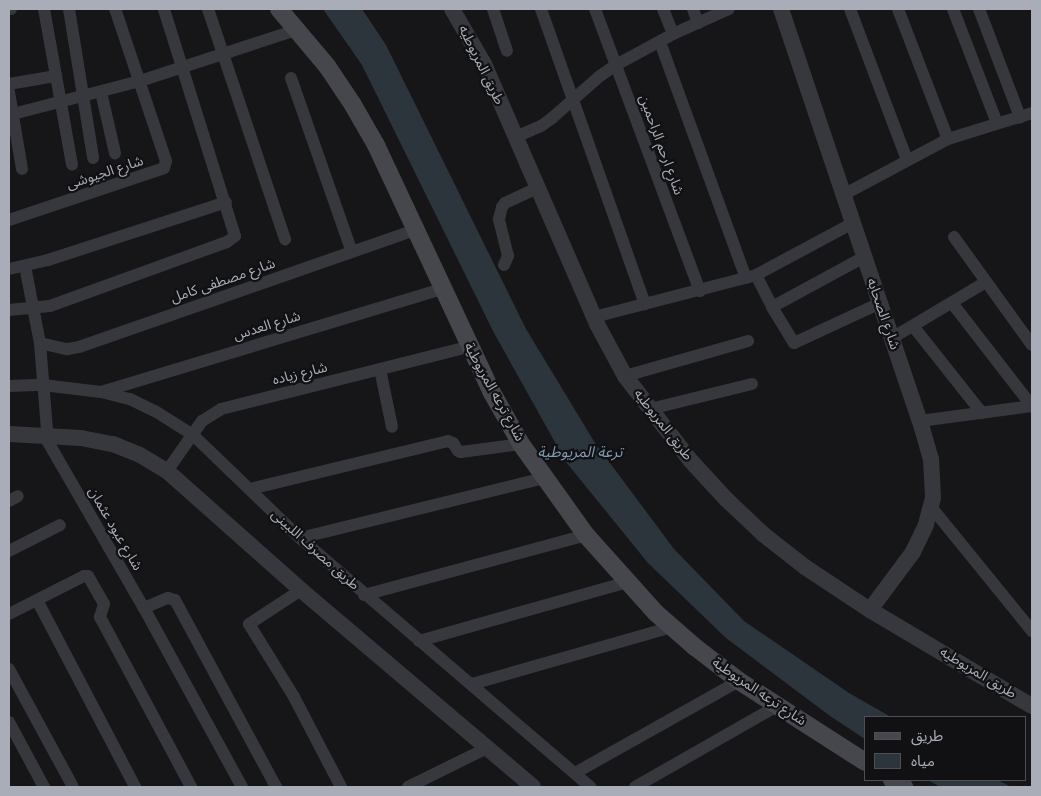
<!DOCTYPE html>
<html>
<head>
<meta charset="utf-8">
<style>
  body { margin:0 }
  #map { position:relative; width:1041px; height:796px; overflow:hidden; background:#161618; font-family:Figtree,"Noto Sans Arabic",sans-serif }
  div>[style] { position:absolute }
  .water>* { inset:0; background:#2c353c }
  .minor>* { height:12px; margin:-6px; padding:0 6px; transform-origin:6px; border-radius:6px; background:#37383d }
  .tertiary>* { height:16px; margin:-8px; padding:0 8px; transform-origin:8px; border-radius:8px; background:#37383d }
  .secondary>* { height:18px; margin:-9px; padding:0 9px; transform-origin:9px; border-radius:9px; background:#45474d }
  span { translate:-50% -50%; white-space:nowrap; text-align:center; line-height:1.15; -webkit-text-stroke:4.5px #111113; paint-order:stroke }
  .street-label { font-size:14px; color:#a8adb8 }
  .water-label { font-size:15px; color:#7f9bb3; font-style:italic }
  .frame { position:absolute; inset:0; border:10px solid #a8adb8; pointer-events:none }
  .legend { position:absolute; left:864px; top:716px; width:162px; height:65px; box-sizing:border-box; background:#111113; border:1px solid #4d4f55; margin:0; padding:6px 9px; list-style:none; font-size:15px; color:#a8adb8 }
  .legend li { display:flex; align-items:center; gap:10px; height:25px }
  .legend b { width:25px; border:1px solid #4d4f55 }
</style>
</head>
<body>
<div id="map">
  <div class="water">
    <i style="clip-path:polygon(323px 9px,362px 9px,386px 45px,526px 329px,595px 443px,674px 549px,744px 621px,849px 693px,891px 717px,865px 717px,865px 739px,830px 716px,726px 638px,648px 563px,566px 462px,493px 331px,362px 65px)"></i>
    <i style="clip-path:polygon(928px 780px,998px 780px,1011px 787px,940px 787px)"></i>
  </div>
  <div class="minor">
    <i style="left:9px;top:9px;width:2px"></i>
    <i style="left:44px;top:9px;width:158px;rotate:79.8deg"></i>
    <i style="left:69px;top:9px;width:151px;rotate:80.8deg"></i>
    <i style="left:208px;top:9px;width:243px;rotate:71.5deg"></i>
    <i style="left:493px;top:9px;width:44px;rotate:71.6deg"></i>
    <i style="left:541px;top:9px;width:313px;rotate:70.6deg"></i>
    <i style="left:595px;top:9px;width:301px;rotate:69.6deg"></i>
    <i style="left:663px;top:9px;width:27px;rotate:68deg"></i>
    <i style="left:693px;top:9px;width:15px;rotate:70deg"></i>
    <i style="left:850px;top:9px;width:161px;rotate:69.3deg"></i>
    <i style="left:898px;top:9px;width:139px;rotate:69deg"></i>
    <i style="left:953px;top:9px;width:122px;rotate:68.9deg"></i>
    <i style="left:979px;top:9px;width:116px;rotate:69.2deg"></i>
    <i style="left:660px;top:42px;width:251px;rotate:70deg"></i>
    <i style="left:291px;top:78px;width:184px;rotate:70.7deg"></i>
    <i style="left:9px;top:84px;width:48px;rotate:-9.7deg"></i>
    <i style="left:9px;top:92px;width:78px;rotate:80.4deg"></i>
    <i style="left:101px;top:92px;width:63px;rotate:77.1deg"></i>
    <i style="left:13px;top:114px;width:131px;rotate:-14.6deg"></i>
    <i style="left:140px;top:81px;width:167px;rotate:-18.1deg"></i>
    <i style="left:516px;top:137px;width:27px;rotate:-24deg"></i>
    <i style="left:541px;top:126px;width:14px;rotate:-36deg"></i>
    <i style="left:552px;top:118px;width:64px;rotate:-41.2deg"></i>
    <i style="left:600px;top:76px;width:19px;rotate:-35deg"></i>
    <i style="left:616px;top:65px;width:65px;rotate:-28.5deg"></i>
    <i style="left:673px;top:34px;width:61px;rotate:-24.1deg"></i>
    <i style="left:843px;top:195px;width:119px;rotate:-28.1deg"></i>
    <i style="left:948px;top:139px;width:88px;rotate:-17.2deg"></i>
    <i style="left:9px;top:220px;width:163px;rotate:-18.5deg"></i>
    <i style="left:164px;top:168px;width:7px;rotate:-74deg"></i>
    <i style="left:166px;top:161px;width:160px;rotate:-108.5deg"></i>
    <i style="left:954px;top:237px;width:133px;rotate:54.2deg"></i>
    <i style="left:504px;top:265px;width:10px;rotate:-66deg"></i>
    <i style="left:508px;top:256px;width:38px;rotate:-104deg"></i>
    <i style="left:499px;top:219px;width:12px;rotate:-76deg"></i>
    <i style="left:502px;top:207px;width:5px;rotate:-53deg"></i>
    <i style="left:505px;top:203px;width:35px;rotate:-25deg"></i>
    <i style="left:25px;top:266px;width:78px;rotate:79deg"></i>
    <i style="left:40px;top:343px;width:99px;rotate:85.4deg"></i>
    <i style="left:48px;top:442px;width:192px;rotate:60deg"></i>
    <i style="left:144px;top:608px;width:204px;rotate:61.3deg"></i>
    <i style="left:9px;top:269px;width:40px;rotate:-13deg"></i>
    <i style="left:48px;top:260px;width:187px;rotate:-18deg"></i>
    <i style="left:756px;top:275px;width:36px;rotate:63deg"></i>
    <i style="left:772px;top:307px;width:105px;rotate:-28.5deg"></i>
    <i style="left:952px;top:303px;width:130px;rotate:52.2deg"></i>
    <i style="left:772px;top:307px;width:42px;rotate:58.6deg"></i>
    <i style="left:794px;top:343px;width:95px;rotate:-24.9deg"></i>
    <i style="left:9px;top:310px;width:41px;rotate:-5.6deg"></i>
    <i style="left:50px;top:306px;width:188px;rotate:-19.9deg"></i>
    <i style="left:227px;top:242px;width:10px;rotate:-37deg"></i>
    <i style="left:235px;top:236px;width:238px;rotate:-107.4deg"></i>
    <i style="left:594px;top:317px;width:167px;rotate:-14.5deg"></i>
    <i style="left:756px;top:275px;width:110px;rotate:-28.2deg"></i>
    <i style="left:913px;top:326px;width:111px;rotate:51.6deg"></i>
    <i style="left:892px;top:338px;width:109px;rotate:-30.8deg"></i>
    <i style="left:40px;top:343px;width:28px;rotate:13deg"></i>
    <i style="left:67px;top:349px;width:12px;rotate:-9deg"></i>
    <i style="left:79px;top:347px;width:356px;rotate:-19.2deg"></i>
    <i style="left:380px;top:369px;width:59px;rotate:78.3deg"></i>
    <i style="left:625px;top:376px;width:128px;rotate:-15.9deg"></i>
    <i style="left:9px;top:386px;width:34px;rotate:-2deg"></i>
    <i style="left:43px;top:385px;width:58px;rotate:6.9deg"></i>
    <i style="left:101px;top:392px;width:30px;rotate:14deg"></i>
    <i style="left:130px;top:399px;width:28px;rotate:26deg"></i>
    <i style="left:155px;top:411px;width:45px;rotate:32.3deg"></i>
    <i style="left:193px;top:435px;width:149px;rotate:43.9deg"></i>
    <i style="left:300px;top:538px;width:383px;rotate:40.6deg"></i>
    <i style="left:101px;top:392px;width:356px;rotate:-16.8deg"></i>
    <i style="left:650px;top:409px;width:105px;rotate:-13.8deg"></i>
    <i style="left:920px;top:421px;width:113px;rotate:-7.6deg"></i>
    <i style="left:167px;top:471px;width:61px;rotate:-55deg"></i>
    <i style="left:202px;top:421px;width:22px;rotate:-32deg"></i>
    <i style="left:221px;top:409px;width:255px;rotate:-14.1deg"></i>
    <i style="left:250px;top:489px;width:204px;rotate:-13.6deg"></i>
    <i style="left:448px;top:441px;width:5px;rotate:22deg"></i>
    <i style="left:453px;top:443px;width:9px;rotate:58deg"></i>
    <i style="left:458px;top:451px;width:3px;rotate:18deg"></i>
    <i style="left:461px;top:452px;width:61px;rotate:-7.6deg"></i>
    <i style="left:9px;top:501px;width:10px;rotate:-29deg"></i>
    <i style="left:932px;top:508px;width:159px;rotate:50.9deg"></i>
    <i style="left:300px;top:538px;width:252px;rotate:-13.8deg"></i>
    <i style="left:9px;top:551px;width:57px;rotate:-27deg"></i>
    <i style="left:301px;top:590px;width:62px;rotate:146.8deg"></i>
    <i style="left:249px;top:624px;width:86px;rotate:58.3deg"></i>
    <i style="left:294px;top:697px;width:102px;rotate:62.4deg"></i>
    <i style="left:364px;top:595px;width:230px;rotate:-15.1deg"></i>
    <i style="left:37px;top:600px;width:211px;rotate:62.3deg"></i>
    <i style="left:144px;top:608px;width:26px;rotate:-23deg"></i>
    <i style="left:168px;top:598px;width:7px;rotate:16deg"></i>
    <i style="left:175px;top:600px;width:213px;rotate:61.6deg"></i>
    <i style="left:9px;top:614px;width:84px;rotate:-26.9deg"></i>
    <i style="left:84px;top:576px;width:4px"></i>
    <i style="left:88px;top:576px;width:32px;rotate:60deg"></i>
    <i style="left:104px;top:604px;width:14px;rotate:107deg"></i>
    <i style="left:100px;top:617px;width:193px;rotate:61.8deg"></i>
    <i style="left:419px;top:641px;width:217px;rotate:-15.8deg"></i>
    <i style="left:9px;top:669px;width:134px;rotate:61.5deg"></i>
    <i style="left:472px;top:684px;width:208px;rotate:-15.9deg"></i>
    <i style="left:9px;top:722px;width:74px;rotate:61.7deg"></i>
    <i style="left:575px;top:773px;width:188px;rotate:-29.3deg"></i>
    <i style="left:408px;top:787px;width:88px;rotate:-26.3deg"></i>
    <i style="left:635px;top:787px;width:163px;rotate:-29.7deg"></i>
  </div>
  <div class="tertiary">
    <i style="left:452px;top:9px;width:64px;rotate:59.8deg"></i>
    <i style="left:484px;top:64px;width:283px;rotate:66.5deg"></i>
    <i style="left:597px;top:324px;width:59px;rotate:61.7deg"></i>
    <i style="left:625px;top:376px;width:108px;rotate:52.2deg"></i>
    <i style="left:691px;top:461px;width:52px;rotate:47.4deg"></i>
    <i style="left:726px;top:499px;width:51px;rotate:43.4deg"></i>
    <i style="left:763px;top:534px;width:53px;rotate:38.2deg"></i>
    <i style="left:805px;top:567px;width:78px;rotate:33.5deg"></i>
    <i style="left:870px;top:610px;width:188px;rotate:30.7deg"></i>
    <i style="left:781px;top:9px;width:435px;rotate:71.4deg"></i>
    <i style="left:920px;top:421px;width:40px;rotate:74deg"></i>
    <i style="left:931px;top:459px;width:39px;rotate:87deg"></i>
    <i style="left:933px;top:498px;width:28px;rotate:105deg"></i>
    <i style="left:926px;top:525px;width:30px;rotate:116deg"></i>
    <i style="left:913px;top:552px;width:72px;rotate:126.6deg"></i>
    <i style="left:9px;top:434px;width:72px;rotate:3.2deg"></i>
    <i style="left:81px;top:438px;width:33px;rotate:11deg"></i>
    <i style="left:113px;top:444px;width:29px;rotate:22deg"></i>
    <i style="left:140px;top:455px;width:31px;rotate:31deg"></i>
    <i style="left:167px;top:471px;width:179px;rotate:41.6deg"></i>
    <i style="left:301px;top:590px;width:304px;rotate:40.3deg"></i>
  </div>
  <div class="secondary">
    <i style="left:279px;top:9px;width:75px;rotate:49.9deg"></i>
    <i style="left:327px;top:66px;width:47px;rotate:56.3deg"></i>
    <i style="left:353px;top:105px;width:46px;rotate:60.1deg"></i>
    <i style="left:376px;top:145px;width:272px;rotate:64.9deg"></i>
    <i style="left:491px;top:391px;width:61px;rotate:60.5deg"></i>
    <i style="left:521px;top:444px;width:112px;rotate:54.5deg"></i>
    <i style="left:586px;top:535px;width:105px;rotate:48.1deg"></i>
    <i style="left:656px;top:613px;width:52px;rotate:41.1deg"></i>
    <i style="left:695px;top:647px;width:56px;rotate:37.7deg"></i>
    <i style="left:739px;top:681px;width:150px;rotate:32.7deg"></i>
    <i style="left:892px;top:780px;width:14px;rotate:30deg"></i>
  </div>
  <div class="street-label">
    <span style="left:481px;top:65px;rotate:64deg">طريق المريوطيه</span>
    <span style="left:661px;top:145px;rotate:70deg">شارع ارحم الراحمين</span>
    <span style="left:105px;top:173px;rotate:-18deg">شارع الجيوشى</span>
    <span style="left:223px;top:281px;rotate:-19deg">شارع مصطفى كامل</span>
    <span style="left:883px;top:314px;rotate:71deg">شارع الصحابه</span>
    <span style="left:267px;top:326px;rotate:-17deg">شارع العدس</span>
    <span style="left:300px;top:374px;rotate:-14deg">شارع زياده</span>
    <span style="left:494px;top:392px;rotate:61deg">شارع ترعه المريوطية</span>
    <span style="left:663px;top:425px;rotate:52deg">طريق المريوطيه</span>
    <span style="left:115px;top:529px;rotate:60deg">شارع عبود عثمان</span>
    <span style="left:315px;top:550px;rotate:42deg">طريق مصرف اللبينى</span>
    <span style="left:978px;top:673px;rotate:31deg">طريق المريوطيه</span>
    <span style="left:759px;top:692px;rotate:34deg">شارع ترعه المريوطية</span>
  </div>
  <div class="water-label">
    <span style="left:580px;top:453px">ترعة المريوطية</span>
  </div>
  <div class="frame"></div>
  <ul class="legend">
  <li><b style="height:6px;background:#45474d"></b>طريق</li>
  <li><b style="height:14px;background:#2c353c"></b>مياه</li>
  </ul>
</div>
</body>
</html>
